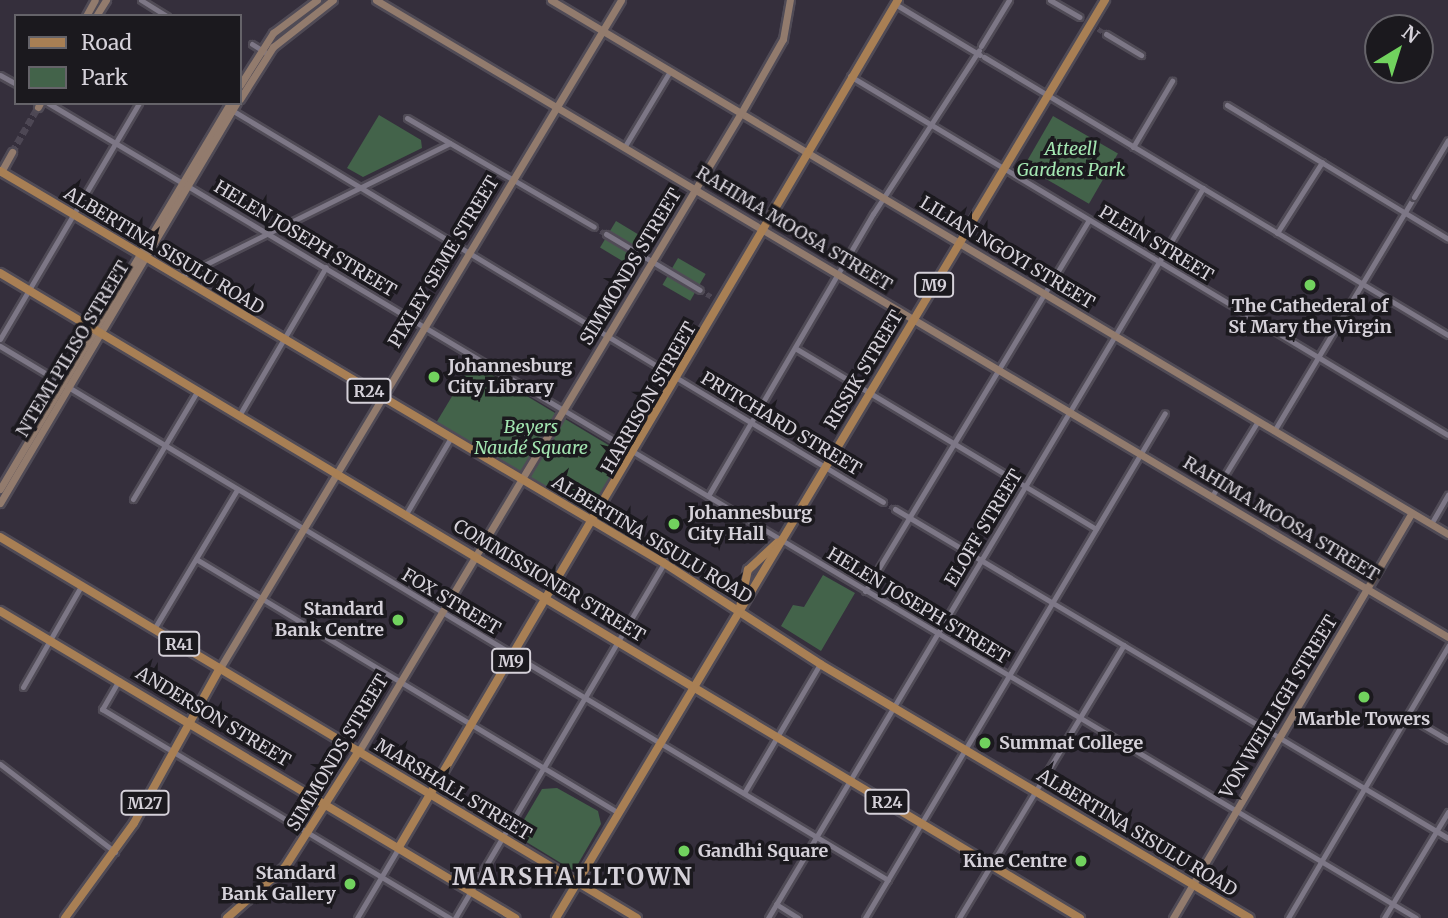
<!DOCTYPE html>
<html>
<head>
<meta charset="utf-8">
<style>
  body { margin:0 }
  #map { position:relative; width:1448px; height:918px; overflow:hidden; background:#352f3c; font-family:Merriweather,serif }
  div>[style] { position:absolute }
  .green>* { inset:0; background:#43634a; transform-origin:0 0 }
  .street-tunnel>* { height:5px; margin-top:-2.5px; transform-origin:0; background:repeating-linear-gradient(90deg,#4d4754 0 5px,transparent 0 7.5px) }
  .secondary-tunnel>* { height:7px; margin-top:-3.5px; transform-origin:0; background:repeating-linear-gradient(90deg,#4d4754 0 7px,transparent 0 10.5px) }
  .roads { filter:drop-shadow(2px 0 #504b56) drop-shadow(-2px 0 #504b56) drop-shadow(0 2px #504b56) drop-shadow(0 -2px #504b56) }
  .street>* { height:5px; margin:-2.5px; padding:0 2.5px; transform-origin:2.5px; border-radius:2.5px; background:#7d7786 }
  .secondary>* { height:7px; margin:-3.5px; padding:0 3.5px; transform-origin:3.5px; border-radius:3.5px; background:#927b6d }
  .primary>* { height:8px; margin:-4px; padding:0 4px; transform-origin:4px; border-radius:4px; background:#a87f54 }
  .bridges { filter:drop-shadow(2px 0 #504b56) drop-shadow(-2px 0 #504b56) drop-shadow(0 2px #504b56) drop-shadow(0 -2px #504b56) }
  .street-bridge>* { height:5px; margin:-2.5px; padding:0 2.5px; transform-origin:2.5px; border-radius:2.5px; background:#7d7786 }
  .dots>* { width:19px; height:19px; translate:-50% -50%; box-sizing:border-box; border:4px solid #1b191e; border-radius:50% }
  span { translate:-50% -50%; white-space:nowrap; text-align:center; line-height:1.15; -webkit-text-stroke:7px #1b191e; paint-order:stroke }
  .shield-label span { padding:2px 5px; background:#1b191e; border:2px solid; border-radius:5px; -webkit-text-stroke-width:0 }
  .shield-label { font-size:16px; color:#d5d1d9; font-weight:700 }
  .park-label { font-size:18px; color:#a3e6b1; font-style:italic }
  .street-label { font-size:18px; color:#d5d1d9 }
  .poi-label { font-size:18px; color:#d5d1d9; font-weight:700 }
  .left { translate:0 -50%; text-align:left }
  .right { translate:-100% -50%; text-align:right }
  .district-label { font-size:24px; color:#d5d1d9; font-weight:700; letter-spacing:2px }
  .legend { position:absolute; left:14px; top:14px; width:228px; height:91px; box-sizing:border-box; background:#1b191e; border:2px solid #656369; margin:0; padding:9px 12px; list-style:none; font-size:21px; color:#d5d1d9 }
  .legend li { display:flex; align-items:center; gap:14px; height:35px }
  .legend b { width:35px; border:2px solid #656369 }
  .north { position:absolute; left:1364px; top:14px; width:70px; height:70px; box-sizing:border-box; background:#1b191e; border:2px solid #656369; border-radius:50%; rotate:38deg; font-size:19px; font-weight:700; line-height:28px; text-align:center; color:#d5d1d9 }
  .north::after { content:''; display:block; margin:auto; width:24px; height:32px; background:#71d25e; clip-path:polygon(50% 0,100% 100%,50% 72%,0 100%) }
</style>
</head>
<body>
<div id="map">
  <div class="green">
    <i style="clip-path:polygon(379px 115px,421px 140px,422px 148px,363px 177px,347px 168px)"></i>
    <i style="left:1053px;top:116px;width:75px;height:58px;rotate:30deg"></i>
    <i style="left:616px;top:221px;width:31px;height:31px;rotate:31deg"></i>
    <i style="left:678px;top:258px;width:32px;height:31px;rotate:30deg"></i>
    <i style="left:472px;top:363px;width:178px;height:69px;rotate:31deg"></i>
    <i style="clip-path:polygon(823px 575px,855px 593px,821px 651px,781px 626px,793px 605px,804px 607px)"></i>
    <i style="clip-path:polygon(557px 788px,598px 811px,601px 824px,574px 871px,515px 835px,542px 789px)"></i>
  </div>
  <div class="street-tunnel">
    <i style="left:1079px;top:17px;width:32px;rotate:32deg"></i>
    <i style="left:594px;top:227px;width:14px;rotate:30deg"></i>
    <i style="left:700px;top:290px;width:14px;rotate:30deg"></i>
    <i style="left:883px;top:502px;width:14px;rotate:30deg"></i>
  </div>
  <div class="secondary-tunnel">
    <i style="left:12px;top:152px;width:52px;rotate:-60deg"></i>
  </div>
  <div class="roads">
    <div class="street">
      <i style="left:141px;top:0;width:31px;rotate:32deg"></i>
      <i style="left:1050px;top:0;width:34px;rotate:30deg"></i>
      <i style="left:895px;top:4px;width:99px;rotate:31deg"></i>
      <i style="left:1106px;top:34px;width:41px;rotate:31deg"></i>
      <i style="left:252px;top:44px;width:19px;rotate:32deg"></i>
      <i style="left:981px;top:46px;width:54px;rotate:-58.7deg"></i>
      <i style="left:984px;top:57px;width:541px;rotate:30.93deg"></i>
      <i style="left:0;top:75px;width:18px;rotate:29deg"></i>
      <i style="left:850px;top:76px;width:697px;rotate:30.98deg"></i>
      <i style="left:48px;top:103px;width:1592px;rotate:30.78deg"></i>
      <i style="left:1227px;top:105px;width:258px;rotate:31.2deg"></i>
      <i style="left:230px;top:109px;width:762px;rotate:31.04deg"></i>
      <i style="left:407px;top:118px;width:216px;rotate:30.2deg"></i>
      <i style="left:625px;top:146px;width:87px;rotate:-59deg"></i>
      <i style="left:1133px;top:147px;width:77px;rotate:-59.4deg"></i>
      <i style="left:1277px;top:233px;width:84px;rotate:-57.6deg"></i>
      <i style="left:606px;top:234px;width:109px;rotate:30.8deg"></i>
      <i style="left:180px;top:277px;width:301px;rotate:-26.4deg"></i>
      <i style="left:0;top:339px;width:274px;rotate:-59.5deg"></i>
      <i style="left:0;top:346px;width:1036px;rotate:31.02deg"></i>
      <i style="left:795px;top:348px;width:351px;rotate:31deg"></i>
      <i style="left:240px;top:414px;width:170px;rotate:-59.7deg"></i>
      <i style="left:1274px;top:431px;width:273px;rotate:-59.1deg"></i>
      <i style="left:708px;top:496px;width:327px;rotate:-59.7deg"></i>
      <i style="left:873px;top:214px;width:195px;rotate:-57.1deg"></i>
      <i style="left:1212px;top:496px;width:88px;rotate:-58.5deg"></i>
      <i style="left:133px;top:499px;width:127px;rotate:-59.2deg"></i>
      <i style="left:895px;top:509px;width:643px;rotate:30.75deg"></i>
      <i style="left:406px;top:514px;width:87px;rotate:-59.6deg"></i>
      <i style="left:1431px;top:524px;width:34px;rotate:-60deg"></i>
      <i style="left:196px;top:559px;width:493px;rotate:31deg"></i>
      <i style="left:865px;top:591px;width:433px;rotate:-58.9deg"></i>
      <i style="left:154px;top:629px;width:162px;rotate:-59.2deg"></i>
      <i style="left:119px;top:680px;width:34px;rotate:120deg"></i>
      <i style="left:102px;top:709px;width:406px;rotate:31deg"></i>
      <i style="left:23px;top:687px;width:116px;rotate:-60.1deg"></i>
      <i style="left:1407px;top:716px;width:48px;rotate:30.3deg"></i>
      <i style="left:0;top:764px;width:145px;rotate:37.4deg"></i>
      <i style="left:744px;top:793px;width:150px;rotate:-59.5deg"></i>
      <i style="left:776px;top:904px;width:26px;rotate:32deg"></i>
      <i style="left:357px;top:918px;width:82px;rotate:-59.4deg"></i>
      <i style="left:455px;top:918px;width:412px;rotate:-59.5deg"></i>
      <i style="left:768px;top:918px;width:850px;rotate:-59.21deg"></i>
      <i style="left:865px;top:918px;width:587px;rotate:-59.29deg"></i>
      <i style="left:959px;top:918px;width:319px;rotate:-58.9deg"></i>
      <i style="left:1288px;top:918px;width:316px;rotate:-59.5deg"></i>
      <i style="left:1384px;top:918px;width:124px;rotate:-58.9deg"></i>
    </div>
    <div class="secondary">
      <i style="left:376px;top:0;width:1247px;rotate:30.72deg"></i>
      <i style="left:551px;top:0;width:1044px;rotate:30.77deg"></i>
      <i style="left:86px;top:16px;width:18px;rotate:-61deg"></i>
      <i style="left:96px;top:16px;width:19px;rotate:-58deg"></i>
      <i style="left:240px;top:85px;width:62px;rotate:-57.6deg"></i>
      <i style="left:273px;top:33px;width:55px;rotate:-36.9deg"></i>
      <i style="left:240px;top:99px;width:62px;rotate:-57.6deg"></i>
      <i style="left:273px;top:47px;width:76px;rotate:-38.1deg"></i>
      <i style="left:38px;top:107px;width:4px;rotate:-63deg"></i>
      <i style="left:1px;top:172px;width:23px;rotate:-61deg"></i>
      <i style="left:0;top:489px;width:449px;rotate:-59.2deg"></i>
      <i style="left:0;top:503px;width:465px;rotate:-59.4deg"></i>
      <i style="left:220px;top:668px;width:779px;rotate:-59.02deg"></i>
      <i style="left:359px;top:751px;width:744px;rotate:-59.09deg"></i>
      <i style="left:741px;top:113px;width:85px;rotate:-60.4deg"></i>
      <i style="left:783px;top:39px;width:40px;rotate:-80deg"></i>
      <i style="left:1173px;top:918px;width:470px;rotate:-59.5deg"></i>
    </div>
    <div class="primary">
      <i style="left:0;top:171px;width:771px;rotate:30.56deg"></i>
      <i style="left:664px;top:563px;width:186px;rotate:32.9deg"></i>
      <i style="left:820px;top:664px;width:499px;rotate:30.6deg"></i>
      <i style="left:0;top:273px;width:1258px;rotate:30.85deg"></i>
      <i style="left:0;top:537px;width:742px;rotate:30.88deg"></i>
      <i style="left:740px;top:607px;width:38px;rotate:-78deg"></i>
      <i style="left:748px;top:570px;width:40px;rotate:-43deg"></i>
      <i style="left:0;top:611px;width:600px;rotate:30.8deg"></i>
      <i style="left:399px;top:847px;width:983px;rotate:-59.5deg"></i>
      <i style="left:285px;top:867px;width:138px;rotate:-57.5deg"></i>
      <i style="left:65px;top:918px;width:117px;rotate:-54deg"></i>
      <i style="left:134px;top:823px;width:177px;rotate:-61deg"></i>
      <i style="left:227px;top:918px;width:76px;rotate:-41.3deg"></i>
      <i style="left:556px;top:918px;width:1070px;rotate:-59.12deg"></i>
    </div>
  </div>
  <div class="bridges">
    <div class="street-bridge">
      <i style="left:1414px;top:197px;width:66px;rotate:-59.2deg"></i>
    </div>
  </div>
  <div class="dots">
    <i style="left:1310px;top:285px;background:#71d25e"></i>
    <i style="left:434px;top:377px;background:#71d25e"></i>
    <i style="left:674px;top:524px;background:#71d25e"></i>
    <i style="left:398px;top:620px;background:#71d25e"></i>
    <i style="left:1364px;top:697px;background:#71d25e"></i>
    <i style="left:985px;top:743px;background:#71d25e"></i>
    <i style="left:684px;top:851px;background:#71d25e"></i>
    <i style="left:1081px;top:861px;background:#71d25e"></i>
    <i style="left:350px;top:884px;background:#71d25e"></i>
  </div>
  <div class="shield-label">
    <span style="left:934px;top:285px">M9</span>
    <span style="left:369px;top:391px">R24</span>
    <span style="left:179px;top:644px">R41</span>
    <span style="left:511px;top:661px">M9</span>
    <span style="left:887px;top:802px">R24</span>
    <span style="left:145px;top:803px">M27</span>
  </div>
  <div class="park-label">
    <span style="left:1071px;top:160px">Atteell<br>Gardens Park</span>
    <span style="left:531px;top:438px">Beyers<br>Naudé Square</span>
  </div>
  <div class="street-label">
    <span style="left:794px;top:229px;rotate:31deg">RAHIMA MOOSA STREET</span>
    <span style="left:305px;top:239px;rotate:31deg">HELEN JOSEPH STREET</span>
    <span style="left:1156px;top:244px;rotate:31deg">PLEIN STREET</span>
    <span style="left:164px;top:251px;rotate:31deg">ALBERTINA SISULU ROAD</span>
    <span style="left:1007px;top:253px;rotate:31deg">LILIAN NGOYI STREET</span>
    <span style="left:444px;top:262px;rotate:-59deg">PIXLEY SEME STREET</span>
    <span style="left:631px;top:267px;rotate:-59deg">SIMMONDS STREET</span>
    <span style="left:73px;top:349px;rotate:-59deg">NTEMI PILISO STREET</span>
    <span style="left:864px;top:370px;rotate:-59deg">RISSIK STREET</span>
    <span style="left:649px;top:398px;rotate:-60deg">HARRISON STREET</span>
    <span style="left:781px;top:424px;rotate:31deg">PRITCHARD STREET</span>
    <span style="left:1281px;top:519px;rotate:31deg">RAHIMA MOOSA STREET</span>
    <span style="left:984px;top:528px;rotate:-59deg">ELOFF STREET</span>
    <span style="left:652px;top:540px;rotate:31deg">ALBERTINA SISULU ROAD</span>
    <span style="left:549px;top:581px;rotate:31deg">COMMISSIONER STREET</span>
    <span style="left:451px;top:602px;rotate:31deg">FOX STREET</span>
    <span style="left:918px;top:606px;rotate:31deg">HELEN JOSEPH STREET</span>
    <span style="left:1279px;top:707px;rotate:-59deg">VON WEILLIGH STREET</span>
    <span style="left:213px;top:717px;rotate:31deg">ANDERSON STREET</span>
    <span style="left:338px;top:753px;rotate:-59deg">SIMMONDS STREET</span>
    <span style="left:453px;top:790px;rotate:31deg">MARSHALL STREET</span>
    <span style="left:1137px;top:833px;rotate:31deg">ALBERTINA SISULU ROAD</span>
  </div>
  <div class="poi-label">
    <span style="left:1310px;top:317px">The Cathederal of<br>St Mary the Virgin</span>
    <span class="left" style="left:448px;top:377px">Johannesburg<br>City Library</span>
    <span class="left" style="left:688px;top:524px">Johannesburg<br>City Hall</span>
    <span class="right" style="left:384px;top:620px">Standard<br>Bank Centre</span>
    <span style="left:1364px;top:719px">Marble Towers</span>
    <span class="left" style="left:999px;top:743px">Summat College</span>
    <span class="left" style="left:698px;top:851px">Gandhi Square</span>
    <span class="right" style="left:1067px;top:861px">Kine Centre</span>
    <span class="right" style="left:336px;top:884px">Standard<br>Bank Gallery</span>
  </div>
  <div class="district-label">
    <span style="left:573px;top:877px">MARSHALLTOWN</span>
  </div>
  <ul class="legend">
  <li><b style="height:9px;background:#a87f54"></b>Road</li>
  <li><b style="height:19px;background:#43634a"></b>Park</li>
  </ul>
  <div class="north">N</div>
</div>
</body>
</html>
